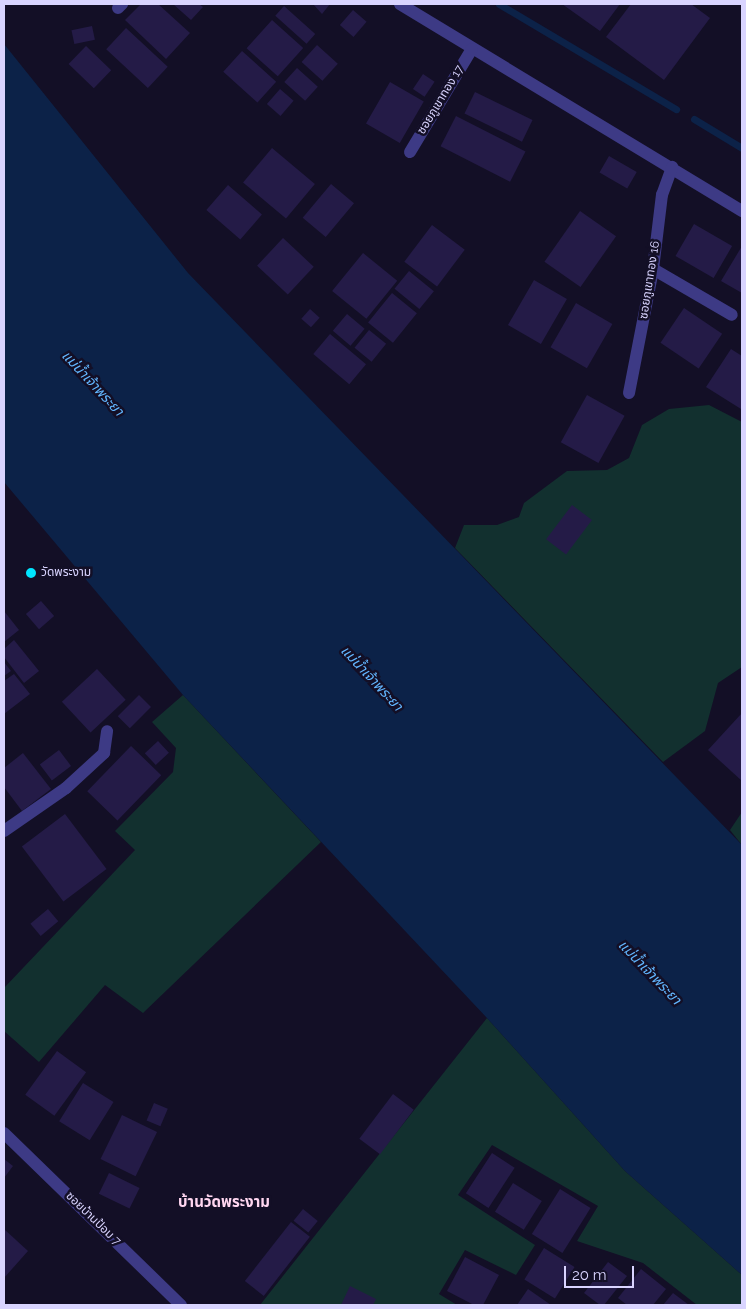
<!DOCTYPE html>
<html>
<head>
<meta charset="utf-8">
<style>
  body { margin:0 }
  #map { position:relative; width:746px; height:1309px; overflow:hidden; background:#130f26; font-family:Raleway,"Noto Sans Thai",sans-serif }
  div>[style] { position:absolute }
  .green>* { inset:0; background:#12302f }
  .water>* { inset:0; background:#0c2248 }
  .stream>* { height:7px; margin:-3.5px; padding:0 3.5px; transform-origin:3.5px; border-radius:3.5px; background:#0c2248 }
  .building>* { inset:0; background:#241b47; transform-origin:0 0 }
  .minor>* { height:12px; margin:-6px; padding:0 6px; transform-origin:6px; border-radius:6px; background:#3d3a85 }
  .dots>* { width:14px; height:14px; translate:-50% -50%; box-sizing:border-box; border:2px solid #130f26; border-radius:50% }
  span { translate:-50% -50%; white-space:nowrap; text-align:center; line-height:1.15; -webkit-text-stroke:5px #130f26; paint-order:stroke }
  .street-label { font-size:12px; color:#d9d4ff }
  .poi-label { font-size:12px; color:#d9d4ff }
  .left { translate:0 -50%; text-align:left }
  .water-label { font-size:14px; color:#62b6ff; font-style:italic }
  .quarter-label { font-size:15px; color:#ffd6f0; font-weight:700 }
  .frame { position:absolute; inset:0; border:5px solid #d9d4ff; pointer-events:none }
  .scale { position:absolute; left:564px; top:1266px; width:70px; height:22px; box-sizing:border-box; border:2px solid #d9d4ff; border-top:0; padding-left:6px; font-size:15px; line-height:18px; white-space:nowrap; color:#d9d4ff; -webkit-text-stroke:4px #130f26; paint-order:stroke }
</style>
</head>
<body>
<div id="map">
  <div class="green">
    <i style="clip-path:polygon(709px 405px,742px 422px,742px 667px,718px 683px,705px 731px,663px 762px,455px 548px,464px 525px,497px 525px,519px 517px,524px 503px,567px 471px,607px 470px,629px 458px,642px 425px,669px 409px)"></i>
    <i style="clip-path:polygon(183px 695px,321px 842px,143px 1013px,105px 985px,39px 1062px,4px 1031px,4px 988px,135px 850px,115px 831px,173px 772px,176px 748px,152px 722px)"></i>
    <i style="clip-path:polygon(742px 812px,742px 845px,730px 830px)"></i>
    <i style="clip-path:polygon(487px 1018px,625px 1171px,742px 1275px,742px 1305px,697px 1305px,643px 1263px,577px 1241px,598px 1206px,492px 1145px,458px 1195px,535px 1245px,516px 1275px,465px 1250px,439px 1294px,457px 1305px,260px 1305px)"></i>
  </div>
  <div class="water">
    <i style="clip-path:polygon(4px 44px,188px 273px,742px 845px,742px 1275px,625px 1171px,487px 1018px,183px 695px,4px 482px)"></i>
  </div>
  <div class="stream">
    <i style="left:499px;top:4px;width:206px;rotate:30.7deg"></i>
    <i style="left:694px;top:119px;width:56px;rotate:31.1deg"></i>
  </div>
  <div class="building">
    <i style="clip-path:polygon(141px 4px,158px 4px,190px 33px,166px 59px,125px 20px)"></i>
    <i style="clip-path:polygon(173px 4px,199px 4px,203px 7px,191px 20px)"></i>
    <i style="clip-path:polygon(313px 4px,330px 4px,322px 14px)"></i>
    <i style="clip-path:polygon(562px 4px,620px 4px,600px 31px)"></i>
    <i style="clip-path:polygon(631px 4px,691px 4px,710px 18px,664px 80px,606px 37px)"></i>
    <i style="left:284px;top:6px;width:42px;height:13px;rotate:42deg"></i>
    <i style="left:353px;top:10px;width:18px;height:20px;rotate:41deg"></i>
    <i style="left:272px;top:20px;width:42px;height:38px;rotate:42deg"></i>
    <i style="left:92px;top:26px;width:14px;height:21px;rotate:78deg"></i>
    <i style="left:126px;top:28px;width:57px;height:29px;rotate:43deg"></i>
    <i style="left:317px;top:45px;width:28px;height:23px;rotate:42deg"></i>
    <i style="left:86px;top:46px;width:35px;height:25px;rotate:44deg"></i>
    <i style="left:242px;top:51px;width:46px;height:28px;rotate:42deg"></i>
    <i style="left:297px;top:68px;width:28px;height:19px;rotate:42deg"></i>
    <i style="left:423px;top:74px;width:14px;height:18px;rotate:34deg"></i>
    <i style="left:390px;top:82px;width:39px;height:48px;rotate:30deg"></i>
    <i style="left:280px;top:89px;width:18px;height:20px;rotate:41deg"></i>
    <i style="left:475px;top:92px;width:64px;height:24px;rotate:26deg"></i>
    <i style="left:456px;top:116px;width:78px;height:34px;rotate:27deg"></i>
    <i style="left:272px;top:148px;width:56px;height:45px;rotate:40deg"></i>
    <i style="left:609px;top:156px;width:32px;height:19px;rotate:30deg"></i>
    <i style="left:331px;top:184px;width:30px;height:44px;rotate:40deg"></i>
    <i style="left:228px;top:185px;width:45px;height:33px;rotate:41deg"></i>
    <i style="left:580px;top:211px;width:44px;height:62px;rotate:35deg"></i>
    <i style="left:694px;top:224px;width:44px;height:37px;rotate:30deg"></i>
    <i style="left:432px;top:225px;width:41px;height:46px;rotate:37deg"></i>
    <i style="left:283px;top:238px;width:42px;height:38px;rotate:43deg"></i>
    <i style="clip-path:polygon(742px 246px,742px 293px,721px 281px)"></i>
    <i style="left:363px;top:253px;width:44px;height:49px;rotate:39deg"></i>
    <i style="left:409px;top:271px;width:32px;height:23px;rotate:39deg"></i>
    <i style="left:534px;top:280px;width:38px;height:52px;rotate:30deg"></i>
    <i style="left:392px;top:293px;width:32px;height:38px;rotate:39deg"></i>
    <i style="left:576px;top:303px;width:42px;height:51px;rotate:30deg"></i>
    <i style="left:684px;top:308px;width:46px;height:42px;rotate:34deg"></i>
    <i style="left:310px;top:309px;width:13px;height:13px;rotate:42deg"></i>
    <i style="left:347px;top:314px;width:23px;height:22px;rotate:40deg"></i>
    <i style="left:369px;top:330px;width:22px;height:23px;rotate:39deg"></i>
    <i style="left:330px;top:334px;width:47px;height:26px;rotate:40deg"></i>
    <i style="clip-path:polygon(731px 349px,742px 356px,741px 409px,706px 387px)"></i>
    <i style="left:587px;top:395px;width:43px;height:54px;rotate:29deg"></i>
    <i style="left:572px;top:505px;width:25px;height:43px;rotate:37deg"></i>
    <i style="left:41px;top:601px;width:20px;height:20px;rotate:49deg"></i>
    <i style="clip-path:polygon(4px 611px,19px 630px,4px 642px)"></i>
    <i style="clip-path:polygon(14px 640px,39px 671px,24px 683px,4px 657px,4px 649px)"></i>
    <i style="clip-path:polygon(4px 662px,11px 671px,4px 676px)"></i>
    <i style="left:97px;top:669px;width:42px;height:48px;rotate:47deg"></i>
    <i style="clip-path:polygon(14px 674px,30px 694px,4px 714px,4px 681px)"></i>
    <i style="left:139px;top:695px;width:17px;height:30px;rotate:45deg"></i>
    <i style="clip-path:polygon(742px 713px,742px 781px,708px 750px)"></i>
    <i style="left:158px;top:741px;width:16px;height:18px;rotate:47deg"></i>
    <i style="left:131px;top:746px;width:42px;height:63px;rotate:44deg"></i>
    <i style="left:59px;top:750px;width:20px;height:24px;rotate:53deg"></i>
    <i style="clip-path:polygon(23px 753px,51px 789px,22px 811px,4px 787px,4px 768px)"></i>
    <i style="left:65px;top:814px;width:69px;height:54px;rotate:53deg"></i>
    <i style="left:48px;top:909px;width:16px;height:23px;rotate:50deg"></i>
    <i style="left:57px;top:1051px;width:36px;height:54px;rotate:36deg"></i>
    <i style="left:83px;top:1083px;width:36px;height:45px;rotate:32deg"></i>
    <i style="left:393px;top:1094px;width:26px;height:56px;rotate:37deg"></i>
    <i style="left:154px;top:1103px;width:15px;height:19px;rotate:23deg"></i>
    <i style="left:122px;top:1115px;width:39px;height:49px;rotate:26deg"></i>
    <i style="left:492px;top:1153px;width:27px;height:48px;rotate:33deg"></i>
    <i style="clip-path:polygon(4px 1159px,13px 1166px,4px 1178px)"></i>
    <i style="left:109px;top:1173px;width:34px;height:23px;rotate:26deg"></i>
    <i style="left:513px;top:1183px;width:34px;height:34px;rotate:32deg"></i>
    <i style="left:560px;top:1189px;width:36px;height:53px;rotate:32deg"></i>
    <i style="left:303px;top:1209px;width:19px;height:15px;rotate:39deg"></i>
    <i style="left:291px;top:1222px;width:24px;height:75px;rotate:38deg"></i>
    <i style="clip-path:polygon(4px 1229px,28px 1251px,4px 1278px)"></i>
    <i style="left:544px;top:1248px;width:36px;height:37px;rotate:32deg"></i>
    <i style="clip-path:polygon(465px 1257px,499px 1275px,483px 1305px,474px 1305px,447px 1291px)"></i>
    <i style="clip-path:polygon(608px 1262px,627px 1276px,604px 1305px,600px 1305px,584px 1293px)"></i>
    <i style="clip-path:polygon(641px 1269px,666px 1289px,653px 1305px,627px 1305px,618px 1298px)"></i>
    <i style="clip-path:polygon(350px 1286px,376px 1299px,373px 1305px,341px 1305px)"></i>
    <i style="clip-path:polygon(528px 1289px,551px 1305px,517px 1305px)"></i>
    <i style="clip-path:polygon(673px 1293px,689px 1305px,663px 1305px)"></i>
  </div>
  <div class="minor">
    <i style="left:400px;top:4px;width:400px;rotate:31.2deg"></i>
    <i style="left:118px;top:8px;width:6px;rotate:-45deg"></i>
    <i style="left:410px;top:152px;width:120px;rotate:-59deg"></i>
    <i style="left:653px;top:269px;width:91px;rotate:30.2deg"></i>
    <i style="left:629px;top:393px;width:126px;rotate:-79deg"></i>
    <i style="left:653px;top:269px;width:75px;rotate:-83.1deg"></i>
    <i style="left:662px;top:195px;width:30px;rotate:-70deg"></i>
    <i style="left:4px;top:831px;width:75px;rotate:-34.7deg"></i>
    <i style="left:66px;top:788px;width:52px;rotate:-42.6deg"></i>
    <i style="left:104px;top:753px;width:22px;rotate:-82deg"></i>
    <i style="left:4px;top:1133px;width:247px;rotate:44.2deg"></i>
  </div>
  <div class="dots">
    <i style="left:31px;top:573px;background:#00e5ff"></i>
  </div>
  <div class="street-label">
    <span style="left:441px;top:100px;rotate:-59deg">ซอยภูเขาทอง 17</span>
    <span style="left:650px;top:280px;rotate:-81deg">ซอยภูเขาทอง 16</span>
    <span style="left:93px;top:1219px;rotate:44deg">ซอยบ้านป้อม 7</span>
  </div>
  <div class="poi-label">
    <span class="left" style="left:41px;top:573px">วัดพระงาม</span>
  </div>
  <div class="water-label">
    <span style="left:93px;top:383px;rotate:47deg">แม่น้ำเจ้าพระยา</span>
    <span style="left:372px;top:678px;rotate:47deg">แม่น้ำเจ้าพระยา</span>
    <span style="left:650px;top:972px;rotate:46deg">แม่น้ำเจ้าพระยา</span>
  </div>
  <div class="quarter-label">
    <span style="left:224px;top:1203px">บ้านวัดพระงาม</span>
  </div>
  <div class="frame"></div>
  <div class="scale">20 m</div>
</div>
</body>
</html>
